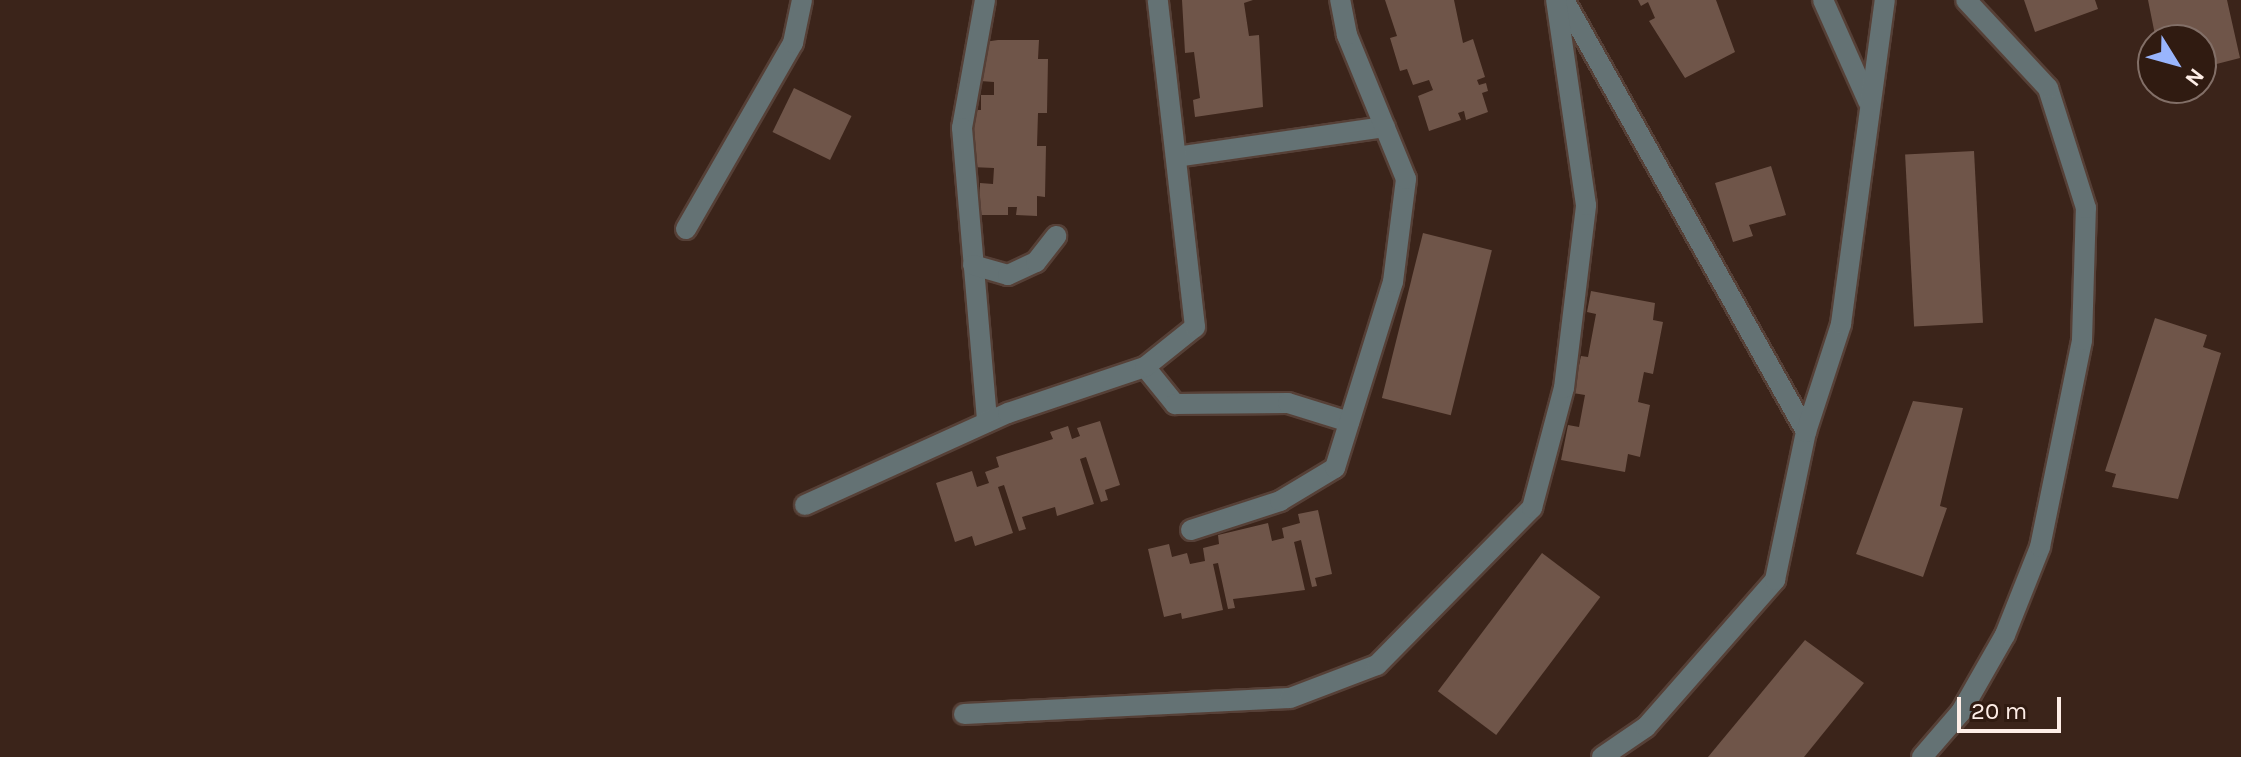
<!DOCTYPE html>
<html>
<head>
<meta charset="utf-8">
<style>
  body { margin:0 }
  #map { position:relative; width:2241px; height:757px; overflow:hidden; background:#3b241a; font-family:Karla,sans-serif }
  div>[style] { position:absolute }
  .building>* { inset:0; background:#6f5549; transform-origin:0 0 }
  .roads { filter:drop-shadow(2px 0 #564037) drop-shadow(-2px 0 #564037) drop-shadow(0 2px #564037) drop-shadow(0 -2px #564037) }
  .minor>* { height:20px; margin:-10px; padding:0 10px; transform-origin:10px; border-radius:10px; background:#647274 }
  span { translate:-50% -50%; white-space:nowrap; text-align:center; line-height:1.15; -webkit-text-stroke:6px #301b11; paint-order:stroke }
  .north { position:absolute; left:2137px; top:24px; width:80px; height:80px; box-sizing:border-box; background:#301b11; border:2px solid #826f67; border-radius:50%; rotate:127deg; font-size:22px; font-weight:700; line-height:32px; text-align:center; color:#feeee7 }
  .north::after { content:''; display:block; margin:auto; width:28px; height:36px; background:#99b5fd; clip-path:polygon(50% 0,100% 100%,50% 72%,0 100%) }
  .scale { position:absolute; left:1957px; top:697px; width:104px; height:36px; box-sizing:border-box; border:4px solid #feeee7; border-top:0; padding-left:10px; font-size:24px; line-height:28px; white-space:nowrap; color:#feeee7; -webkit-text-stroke:6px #301b11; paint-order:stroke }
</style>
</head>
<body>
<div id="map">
  <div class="building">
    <i style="clip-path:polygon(1182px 0,1253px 0,1244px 3px,1249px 36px,1259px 35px,1263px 107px,1195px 117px,1193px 100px,1200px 98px,1194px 52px,1185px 53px)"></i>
    <i style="clip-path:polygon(1385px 0,1454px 0,1463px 43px,1473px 39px,1485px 77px,1477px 80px,1479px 85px,1486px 83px,1488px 91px,1482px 93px,1488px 112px,1466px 120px,1464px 111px,1458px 113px,1461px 120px,1429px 131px,1418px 96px,1433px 90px,1429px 80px,1413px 85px,1407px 69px,1400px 71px,1390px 38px,1397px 36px)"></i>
    <i style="clip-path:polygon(1638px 0,1716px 0,1735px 52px,1685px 78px,1649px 21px,1655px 18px,1648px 2px,1641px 6px)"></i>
    <i style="clip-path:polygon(2024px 0,2095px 0,2098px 9px,2035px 32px)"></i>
    <i style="clip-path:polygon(2148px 0,2227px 0,2240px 58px,2201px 68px,2201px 40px,2156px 40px)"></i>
    <i style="clip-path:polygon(998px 40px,1039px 40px,1038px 59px,1048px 59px,1047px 113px,1038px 113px,1037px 146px,1046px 146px,1045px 197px,1037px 196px,1037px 216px,1016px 215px,1017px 207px,1008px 207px,1008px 215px,974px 215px,975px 194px,980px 194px,980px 183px,993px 184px,994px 168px,971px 167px,973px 110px,981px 110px,981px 95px,994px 95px,994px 82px,980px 81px,977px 43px)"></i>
    <i style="left:794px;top:88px;width:64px;height:49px;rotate:26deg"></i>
    <i style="left:1974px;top:151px;width:172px;height:69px;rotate:87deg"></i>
    <i style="clip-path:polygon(1771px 166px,1786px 215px,1749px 225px,1753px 236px,1733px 242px,1715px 183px)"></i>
    <i style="left:1423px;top:233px;width:71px;height:170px;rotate:14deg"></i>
    <i style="clip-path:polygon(1591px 291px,1655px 303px,1653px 320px,1663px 322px,1653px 374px,1644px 372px,1638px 402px,1650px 405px,1640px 457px,1628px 454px,1625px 472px,1561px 460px,1568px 425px,1579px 427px,1585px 395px,1573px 393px,1581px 356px,1588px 357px,1596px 314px,1587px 312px)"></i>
    <i style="clip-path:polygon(2155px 318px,2207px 335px,2203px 347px,2221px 353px,2178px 499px,2112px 487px,2116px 474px,2105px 471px)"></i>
    <i style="clip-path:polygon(1913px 401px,1963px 408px,1940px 506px,1947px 508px,1923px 577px,1856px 554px)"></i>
    <i style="clip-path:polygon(1100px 421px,1120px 485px,1105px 490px,1108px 500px,1101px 502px,1086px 457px,1080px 459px,1094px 504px,1057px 516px,1055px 507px,1022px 517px,1026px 529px,1019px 531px,1004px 485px,998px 487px,1013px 533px,975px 546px,972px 536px,955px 542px,936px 483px,972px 471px,977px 487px,989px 483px,985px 472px,999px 467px,996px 457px,1053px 439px,1050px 432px,1068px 426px,1072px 439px,1080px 436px,1077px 428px)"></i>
    <i style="clip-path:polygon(1318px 510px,1332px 574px,1315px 578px,1317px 586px,1312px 587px,1301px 540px,1294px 542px,1305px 590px,1233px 599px,1235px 608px,1228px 609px,1218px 563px,1213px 564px,1223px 610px,1182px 619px,1181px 613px,1164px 617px,1148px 549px,1169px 544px,1172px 557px,1187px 553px,1190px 564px,1205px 561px,1203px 548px,1219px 544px,1218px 535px,1268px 523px,1272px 541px,1284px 538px,1282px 528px,1300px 523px,1298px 514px)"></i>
    <i style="left:1542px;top:553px;width:73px;height:173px;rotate:37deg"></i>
    <i style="clip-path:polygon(1805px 640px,1864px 683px,1804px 757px,1708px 757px)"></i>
  </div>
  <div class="roads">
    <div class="minor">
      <i style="left:985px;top:0;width:130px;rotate:100.2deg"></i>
      <i style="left:962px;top:128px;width:295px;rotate:85.1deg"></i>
      <i style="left:1564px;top:0;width:495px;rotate:60.7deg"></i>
      <i style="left:1823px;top:0;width:111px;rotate:66deg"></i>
      <i style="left:1176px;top:157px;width:211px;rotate:-8.2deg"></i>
      <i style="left:686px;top:229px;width:215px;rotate:-60.1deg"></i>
      <i style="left:793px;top:43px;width:44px;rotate:-78.2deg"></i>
      <i style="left:973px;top:265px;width:36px;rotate:16deg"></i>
      <i style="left:1008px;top:275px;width:31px;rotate:-25deg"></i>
      <i style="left:1036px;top:262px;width:33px;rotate:-52deg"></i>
      <i style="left:1145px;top:367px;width:48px;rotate:51deg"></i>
      <i style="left:1175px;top:404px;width:113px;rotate:-0.5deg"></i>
      <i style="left:1288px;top:403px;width:64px;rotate:17.3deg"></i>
      <i style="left:805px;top:505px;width:223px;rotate:-24.4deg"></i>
      <i style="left:1008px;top:413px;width:145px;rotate:-18.6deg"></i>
      <i style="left:1145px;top:367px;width:64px;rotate:-38.7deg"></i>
      <i style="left:1195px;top:327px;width:329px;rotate:-96.5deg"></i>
      <i style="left:1191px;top:530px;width:94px;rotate:-18deg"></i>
      <i style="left:1280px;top:501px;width:64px;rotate:-31deg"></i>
      <i style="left:1335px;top:468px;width:195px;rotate:-72.7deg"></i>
      <i style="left:1393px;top:282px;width:104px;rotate:-82.8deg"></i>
      <i style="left:1406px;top:179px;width:156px;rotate:-112.3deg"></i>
      <i style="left:1347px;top:35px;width:36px;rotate:-101deg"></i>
      <i style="left:964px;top:714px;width:326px;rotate:-2.8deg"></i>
      <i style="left:1290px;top:698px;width:93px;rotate:-20.8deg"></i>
      <i style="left:1377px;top:665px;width:221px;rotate:-45.4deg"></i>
      <i style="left:1532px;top:508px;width:124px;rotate:-75.1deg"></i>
      <i style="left:1564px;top:388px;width:184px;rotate:-83.1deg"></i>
      <i style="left:1586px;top:205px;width:207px;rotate:-98.3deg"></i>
      <i style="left:1602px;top:757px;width:53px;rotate:-34.3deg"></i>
      <i style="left:1646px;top:727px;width:196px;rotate:-48.7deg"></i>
      <i style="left:1775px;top:580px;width:151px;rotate:-78.2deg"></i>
      <i style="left:1806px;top:432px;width:114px;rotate:-72deg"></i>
      <i style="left:1841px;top:324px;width:327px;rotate:-82.3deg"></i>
      <i style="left:1922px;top:757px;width:60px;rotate:-49.1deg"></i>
      <i style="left:1961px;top:712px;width:89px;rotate:-60.3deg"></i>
      <i style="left:2005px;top:635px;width:95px;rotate:-68.3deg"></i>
      <i style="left:2040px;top:547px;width:211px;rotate:-78.5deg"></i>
      <i style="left:2082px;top:340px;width:132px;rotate:-88.3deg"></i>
      <i style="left:2086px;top:208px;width:126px;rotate:-107.6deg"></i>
      <i style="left:2048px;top:88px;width:120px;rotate:-133deg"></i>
    </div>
  </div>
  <div class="north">N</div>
  <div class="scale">20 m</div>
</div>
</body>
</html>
